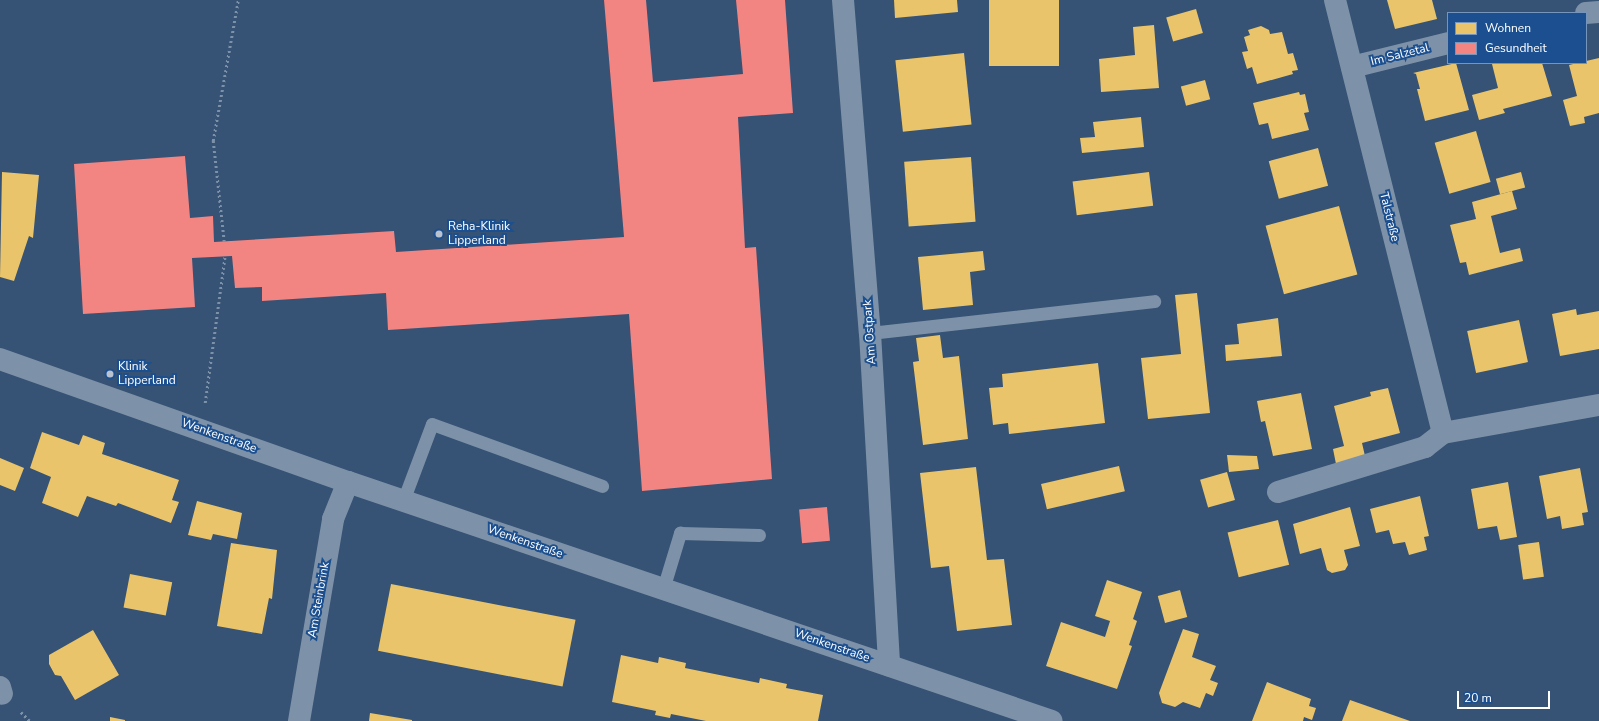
<!DOCTYPE html>
<html>
<head>
<meta charset="utf-8">
<style>
  body { margin:0 }
  #map { position:relative; width:1599px; height:721px; overflow:hidden; background:#365274; font-family:"Nunito Sans",sans-serif }
  div>[style] { position:absolute }
  .homes>* { inset:0; background:#e9c46a; transform-origin:0 0 }
  .health>* { inset:0; background:#f28482; transform-origin:0 0 }
  .path>* { height:2.5px; margin-top:-1.25px; transform-origin:0; background:repeating-linear-gradient(90deg,#7d92a8 0 2px,transparent 0 5px) }
  .lane>* { height:13px; margin:-6.5px; padding:0 6.5px; transform-origin:6.5px; border-radius:6.5px; background:#7d92a8 }
  .street>* { height:22px; margin:-11px; padding:0 11px; transform-origin:11px; border-radius:11px; background:#7d92a8 }
  .dots>* { width:11px; height:11px; translate:-50% -50%; box-sizing:border-box; border:2px solid #1b4f8f; border-radius:50% }
  span { translate:-50% -50%; white-space:nowrap; text-align:center; line-height:1.15; -webkit-text-stroke:4px #1b4f8f; paint-order:stroke }
  .street-label { font-size:12px; color:#fff }
  .poi-label { font-size:12px; color:#fff }
  .left { translate:0 -50%; text-align:left }
  .legend { position:absolute; left:1447px; top:12px; width:140px; height:52px; box-sizing:border-box; background:#1b4f8f; border:1px solid #7695bc; margin:0; padding:5px 7px; list-style:none; font-size:12px; color:#fff }
  .legend li { display:flex; align-items:center; gap:8px; height:20px }
  .legend b { width:20px; border:1px solid #7695bc }
  .scale { position:absolute; left:1457px; top:691px; width:93px; height:18px; box-sizing:border-box; border:2px solid #fff; border-top:0; padding-left:5px; font-size:12px; line-height:14px; white-space:nowrap; color:#fff; -webkit-text-stroke:3px #1b4f8f; paint-order:stroke }
</style>
</head>
<body>
<div id="map">
  <div class="homes">
    <i style="clip-path:polygon(894px 0,957px 0,958px 12px,895px 18px)"></i>
    <i style="left:989px;top:0;width:70px;height:66px"></i>
    <i style="clip-path:polygon(1387px 0,1432px 0,1437px 19px,1395px 29px)"></i>
    <i style="left:1196px;top:9px;width:25px;height:31px;rotate:74deg"></i>
    <i style="clip-path:polygon(1154px 25px,1159px 88px,1101px 92px,1099px 59px,1135px 55px,1133px 27px)"></i>
    <i style="clip-path:polygon(1261px 26px,1269px 30px,1270px 34px,1282px 32px,1288px 54px,1293px 53px,1298px 70px,1292px 71px,1293px 74px,1257px 84px,1252px 67px,1247px 69px,1242px 52px,1248px 51px,1244px 37px,1250px 35px,1248px 30px)"></i>
    <i style="left:964px;top:53px;width:72px;height:69px;rotate:84deg"></i>
    <i style="clip-path:polygon(1599px 58px,1599px 113px,1584px 117px,1585px 123px,1570px 126px,1563px 100px,1577px 96px,1569px 65px)"></i>
    <i style="clip-path:polygon(1456px 63px,1469px 110px,1425px 121px,1417px 89px,1420px 89px,1416px 74px,1413px 73px)"></i>
    <i style="clip-path:polygon(1542px 63px,1552px 96px,1503px 109px,1505px 113px,1479px 120px,1472px 95px,1498px 88px,1492px 64px)"></i>
    <i style="left:1205px;top:80px;width:20px;height:25px;rotate:75deg"></i>
    <i style="clip-path:polygon(1299px 92px,1300px 95px,1305px 94px,1309px 112px,1304px 113px,1309px 130px,1272px 139px,1268px 123px,1259px 125px,1253px 103px)"></i>
    <i style="clip-path:polygon(1141px 117px,1144px 147px,1082px 153px,1080px 138px,1095px 137px,1093px 122px)"></i>
    <i style="left:1476px;top:131px;width:53px;height:43px;rotate:74deg"></i>
    <i style="left:1318px;top:148px;width:39px;height:51px;rotate:75deg"></i>
    <i style="left:971px;top:157px;width:65px;height:67px;rotate:86deg"></i>
    <i style="clip-path:polygon(2px 172px,39px 175px,33px 238px,29px 236px,14px 281px,0 277px)"></i>
    <i style="left:1149px;top:172px;width:34px;height:77px;rotate:83deg"></i>
    <i style="left:1521px;top:172px;width:16px;height:26px;rotate:75deg"></i>
    <i style="clip-path:polygon(1512px 191px,1517px 209px,1491px 216px,1500px 253px,1520px 248px,1523px 261px,1469px 275px,1466px 262px,1460px 263px,1450px 225px,1476px 219px,1472px 202px)"></i>
    <i style="left:1339px;top:206px;width:71px;height:76px;rotate:75deg"></i>
    <i style="clip-path:polygon(983px 251px,985px 270px,970px 272px,973px 305px,923px 310px,918px 257px)"></i>
    <i style="clip-path:polygon(1197px 293px,1210px 413px,1148px 419px,1141px 358px,1181px 354px,1175px 295px)"></i>
    <i style="clip-path:polygon(1576px 309px,1577px 315px,1599px 311px,1599px 349px,1560px 356px,1552px 314px)"></i>
    <i style="clip-path:polygon(1278px 318px,1282px 356px,1226px 361px,1225px 345px,1239px 344px,1237px 324px)"></i>
    <i style="left:1519px;top:320px;width:43px;height:53px;rotate:78deg"></i>
    <i style="clip-path:polygon(940px 335px,943px 358px,959px 356px,968px 439px,923px 445px,913px 362px,919px 361px,916px 338px)"></i>
    <i style="clip-path:polygon(1098px 363px,1105px 423px,1009px 434px,1008px 423px,993px 425px,989px 388px,1003px 387px,1002px 374px)"></i>
    <i style="clip-path:polygon(1388px 388px,1400px 433px,1362px 443px,1365px 456px,1336px 464px,1333px 449px,1344px 446px,1334px 406px,1371px 396px,1370px 392px)"></i>
    <i style="clip-path:polygon(1301px 393px,1312px 449px,1273px 456px,1265px 421px,1261px 422px,1257px 401px)"></i>
    <i style="clip-path:polygon(42px 432px,79px 445px,83px 435px,105px 443px,102px 454px,179px 480px,172px 500px,179px 502px,171px 523px,118px 503px,116px 506px,87px 496px,78px 517px,42px 503px,51px 477px,30px 468px)"></i>
    <i style="clip-path:polygon(1227px 455px,1257px 456px,1259px 469px,1229px 472px)"></i>
    <i style="clip-path:polygon(0 458px,24px 468px,15px 491px,0 485px)"></i>
    <i style="left:1119px;top:466px;width:26px;height:80px;rotate:77deg"></i>
    <i style="clip-path:polygon(976px 467px,987px 560px,1004px 559px,1012px 625px,957px 631px,949px 566px,931px 568px,920px 473px)"></i>
    <i style="clip-path:polygon(1580px 468px,1588px 512px,1582px 513px,1584px 525px,1562px 529px,1560px 516px,1547px 519px,1539px 476px)"></i>
    <i style="left:1227px;top:472px;width:29px;height:28px;rotate:74deg"></i>
    <i style="clip-path:polygon(1508px 482px,1517px 537px,1500px 540px,1497px 526px,1478px 529px,1471px 489px)"></i>
    <i style="clip-path:polygon(1420px 496px,1429px 536px,1424px 537px,1427px 550px,1409px 555px,1405px 542px,1393px 544px,1389px 530px,1376px 533px,1370px 509px)"></i>
    <i style="clip-path:polygon(197px 501px,242px 513px,237px 539px,213px 534px,211px 540px,188px 535px)"></i>
    <i style="clip-path:polygon(1350px 507px,1360px 546px,1344px 550px,1348px 565px,1345px 570px,1332px 573px,1327px 570px,1321px 548px,1300px 554px,1293px 524px)"></i>
    <i style="left:1278px;top:520px;width:46px;height:52px;rotate:76deg"></i>
    <i style="left:1539px;top:542px;width:35px;height:21px;rotate:82deg"></i>
    <i style="clip-path:polygon(231px 543px,277px 550px,272px 599px,269px 598px,262px 634px,217px 626px)"></i>
    <i style="left:130px;top:574px;width:43px;height:34px;rotate:11deg"></i>
    <i style="clip-path:polygon(1107px 580px,1142px 592px,1133px 619px,1137px 621px,1129px 645px,1132px 646px,1117px 689px,1046px 666px,1061px 622px,1105px 637px,1110px 621px,1095px 616px)"></i>
    <i style="left:391px;top:584px;width:188px;height:68px;rotate:11deg"></i>
    <i style="left:1180px;top:590px;width:28px;height:23px;rotate:75deg"></i>
    <i style="clip-path:polygon(1183px 629px,1199px 634px,1192px 657px,1216px 666px,1210px 680px,1218px 683px,1213px 696px,1206px 693px,1200px 708px,1183px 702px,1175px 707px,1162px 703px,1159px 693px)"></i>
    <i style="clip-path:polygon(93px 630px,119px 675px,75px 700px,61px 676px,55px 675px,49px 664px,49px 655px)"></i>
    <i style="clip-path:polygon(621px 655px,658px 663px,659px 657px,686px 663px,685px 668px,759px 683px,760px 678px,787px 684px,786px 688px,823px 695px,818px 721px,706px 721px,671px 714px,670px 718px,655px 715px,656px 711px,612px 702px)"></i>
    <i style="clip-path:polygon(1267px 682px,1311px 699px,1309px 706px,1316px 708px,1312px 720px,1304px 717px,1303px 721px,1252px 721px)"></i>
    <i style="clip-path:polygon(1350px 700px,1410px 721px,1342px 721px)"></i>
    <i style="clip-path:polygon(370px 713px,412px 720px,412px 721px,369px 721px)"></i>
    <i style="clip-path:polygon(110px 717px,125px 720px,125px 721px,110px 721px)"></i>
  </div>
  <div class="health">
    <i style="clip-path:polygon(604px 0,646px 0,653px 82px,743px 74px,736px 0,785px 0,793px 113px,738px 117px,745px 248px,756px 247px,772px 479px,642px 491px,629px 314px,388px 330px,386px 293px,262px 301px,262px 287px,235px 288px,232px 256px,192px 258px,195px 307px,83px 314px,74px 164px,185px 156px,190px 218px,213px 216px,214px 242px,394px 231px,396px 252px,624px 237px)"></i>
    <i style="left:827px;top:507px;width:34px;height:28px;rotate:85deg"></i>
  </div>
  <div class="path">
    <i style="left:224px;top:242px;width:102px;rotate:-96.2deg"></i>
    <i style="left:213px;top:141px;width:143px;rotate:-79.9deg"></i>
    <i style="left:205px;top:403px;width:148px;rotate:-82.3deg"></i>
    <i style="left:21px;top:712px;width:13px;rotate:45deg"></i>
  </div>
  <div class="lane">
    <i style="left:870px;top:333px;width:286px;rotate:-6.4deg"></i>
    <i style="left:403px;top:501px;width:82px;rotate:-69.4deg"></i>
    <i style="left:432px;top:424px;width:181px;rotate:20deg"></i>
    <i style="left:663px;top:589px;width:59px;rotate:-73.1deg"></i>
    <i style="left:680px;top:533px;width:79px;rotate:1.5deg"></i>
  </div>
  <div class="street">
    <i style="left:843px;top:0;width:334px;rotate:85.4deg"></i>
    <i style="left:870px;top:333px;width:333px;rotate:86.7deg"></i>
    <i style="left:1335px;top:0;width:446px;rotate:76deg"></i>
    <i style="left:1443px;top:433px;width:158px;rotate:-10.2deg"></i>
    <i style="left:1586px;top:13px;width:13px;rotate:-4deg"></i>
    <i style="left:1352px;top:67px;width:99px;rotate:-14deg"></i>
    <i style="left:0;top:359px;width:369px;rotate:19.5deg"></i>
    <i style="left:348px;top:482px;width:743px;rotate:18.75deg"></i>
    <i style="left:1278px;top:492px;width:154px;rotate:-17deg"></i>
    <i style="left:1425px;top:447px;width:23px;rotate:-38deg"></i>
    <i style="left:0;top:687px;width:7px;rotate:74deg"></i>
    <i style="left:299px;top:721px;width:205px;rotate:-80.4deg"></i>
    <i style="left:333px;top:519px;width:40px;rotate:-68deg"></i>
  </div>
  <div class="dots">
    <i style="left:439px;top:234px;background:#b9c2ce"></i>
    <i style="left:110px;top:374px;background:#b9c2ce"></i>
  </div>
  <div class="street-label">
    <span style="left:1400px;top:55px;rotate:-14deg">Im Salzetal</span>
    <span style="left:1389px;top:217px;rotate:76deg">Talstraße</span>
    <span style="left:870px;top:332px;rotate:-94deg">Am Ostpark</span>
    <span style="left:219px;top:436px;rotate:20deg">Wenkenstraße</span>
    <span style="left:525px;top:542px;rotate:19deg">Wenkenstraße</span>
    <span style="left:319px;top:600px;rotate:-80deg">Am Steinbrink</span>
    <span style="left:832px;top:646px;rotate:19deg">Wenkenstraße</span>
  </div>
  <div class="poi-label">
    <span class="left" style="left:448px;top:234px">Reha-Klinik<br>Lipperland</span>
    <span class="left" style="left:118px;top:374px">Klinik<br>Lipperland</span>
  </div>
  <ul class="legend">
  <li><b style="height:11px;background:#e9c46a"></b>Wohnen</li>
  <li><b style="height:11px;background:#f28482"></b>Gesundheit</li>
  </ul>
  <div class="scale">20 m</div>
</div>
</body>
</html>
